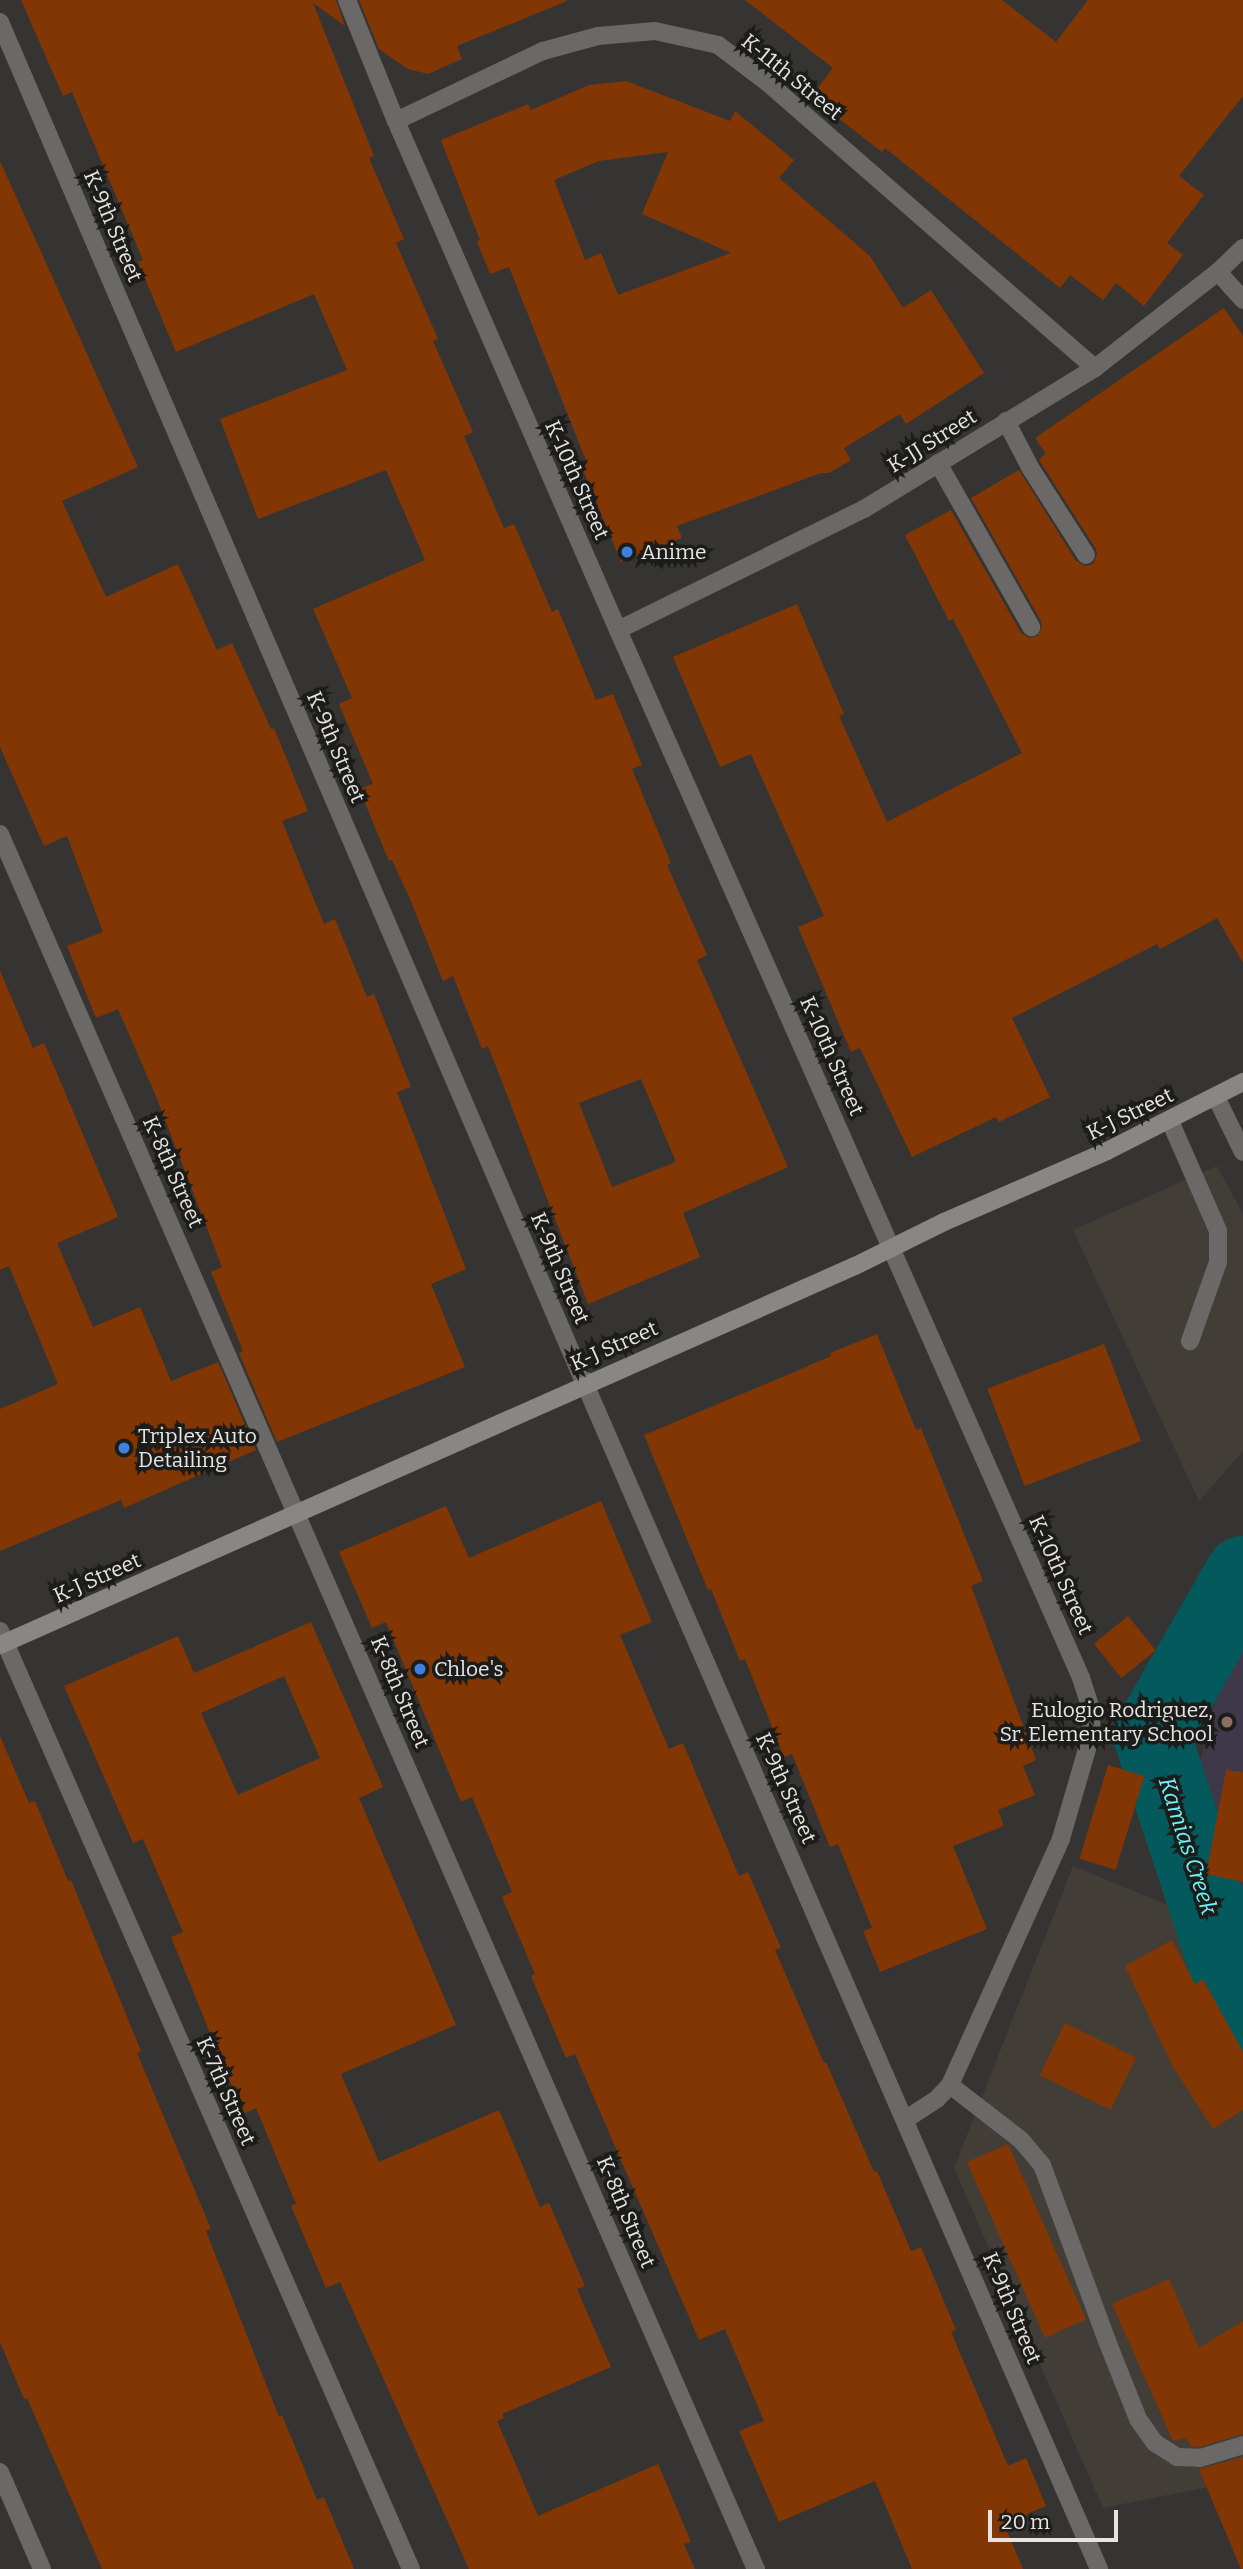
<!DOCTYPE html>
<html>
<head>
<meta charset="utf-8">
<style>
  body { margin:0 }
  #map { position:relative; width:1243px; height:2569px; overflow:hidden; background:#363432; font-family:Bitter,serif }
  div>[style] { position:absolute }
  .built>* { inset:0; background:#433d37 }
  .education>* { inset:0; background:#3f3849 }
  .river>* { height:77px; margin:-38.5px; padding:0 38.5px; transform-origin:38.5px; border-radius:38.5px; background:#03595c }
  .building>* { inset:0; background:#823603; transform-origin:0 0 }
  .lane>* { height:18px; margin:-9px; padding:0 9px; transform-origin:9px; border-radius:9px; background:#6a6968 }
  .street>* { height:18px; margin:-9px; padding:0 9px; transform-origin:9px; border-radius:9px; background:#6a6968 }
  .secondary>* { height:18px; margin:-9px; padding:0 9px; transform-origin:9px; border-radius:9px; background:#888785 }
  .dots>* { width:19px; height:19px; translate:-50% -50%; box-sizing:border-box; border:4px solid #1c1c1b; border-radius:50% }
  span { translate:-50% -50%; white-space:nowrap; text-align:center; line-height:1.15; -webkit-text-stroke:7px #1c1c1b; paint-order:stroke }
  .street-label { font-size:21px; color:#e6e5e3 }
  .poi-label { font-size:21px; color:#e6e5e3 }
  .left { translate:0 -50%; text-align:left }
  .right { translate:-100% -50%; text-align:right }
  .water-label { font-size:23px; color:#6cf4fa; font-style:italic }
  .scale { position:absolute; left:988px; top:2510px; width:130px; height:32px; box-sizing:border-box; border:4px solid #e6e5e3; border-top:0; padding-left:9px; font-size:21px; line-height:24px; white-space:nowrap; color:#e6e5e3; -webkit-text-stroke:5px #1c1c1b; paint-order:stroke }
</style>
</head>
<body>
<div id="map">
  <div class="built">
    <i style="clip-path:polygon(1217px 1166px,1243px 1214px,1243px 1451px,1199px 1501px,1073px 1230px)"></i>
    <i style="clip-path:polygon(1073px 1866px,1168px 1905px,1243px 2039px,1243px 2480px,1103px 2508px,954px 2168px)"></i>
  </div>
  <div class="education">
    <i style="clip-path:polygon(1243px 1620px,1243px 1972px,1189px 1807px,1231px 1636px)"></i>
  </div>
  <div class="river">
    <i style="left:1243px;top:1574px;width:185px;rotate:119.9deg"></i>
    <i style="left:1151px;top:1734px;width:294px;rotate:71.8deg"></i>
  </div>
  <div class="building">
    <i style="clip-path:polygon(evenodd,21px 0,336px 0,345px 26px,313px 3px,374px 156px,369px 158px,404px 239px,396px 243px,438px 339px,433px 341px,473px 432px,464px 436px,504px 528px,514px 524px,552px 612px,558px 609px,596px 700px,613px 694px,642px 765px,632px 769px,671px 863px,667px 865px,707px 955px,697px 960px,788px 1167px,683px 1213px,700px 1257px,588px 1304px,488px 1046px,482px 1049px,453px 976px,443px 981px,410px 899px,392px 860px,389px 861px,359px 789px,373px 784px,339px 704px,352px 698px,313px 609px,425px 560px,386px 470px,258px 519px,220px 419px,347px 370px,314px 294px,176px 352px,138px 262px,143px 260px,72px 92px,63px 96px,21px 0,641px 1079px,676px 1162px,612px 1187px,579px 1103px,641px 1079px)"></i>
    <i style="clip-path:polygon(359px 0,567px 0,567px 1px,457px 46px,462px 59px,428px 74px,408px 69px,379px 49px)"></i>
    <i style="clip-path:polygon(745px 0,1002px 0,1056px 42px,1088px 0,1243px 0,1243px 96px,1179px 176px,1204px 195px,1167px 243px,1183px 255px,1144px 306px,1116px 283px,1103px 300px,1070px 275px,1060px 288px,885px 148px,882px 152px,811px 97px,833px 68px)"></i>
    <i style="clip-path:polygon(evenodd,626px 81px,730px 121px,735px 111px,794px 160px,779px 178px,870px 256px,903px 308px,931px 290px,984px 373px,906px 424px,900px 414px,844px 448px,851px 460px,829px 473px,821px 473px,677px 526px,682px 538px,621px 562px,581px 465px,587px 463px,509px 267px,490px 274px,477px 242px,480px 240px,441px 140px,528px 104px,531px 110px,589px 85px,626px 81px,668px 152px,642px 214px,731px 253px,618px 295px,601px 253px,585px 260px,554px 180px,599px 161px,668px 152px)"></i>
    <i style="clip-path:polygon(0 161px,138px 467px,62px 501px,106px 597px,178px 564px,217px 650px,232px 643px,271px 729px,274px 728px,308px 811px,282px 821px,324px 924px,335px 919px,367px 997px,374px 994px,411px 1087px,397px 1092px,466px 1269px,431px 1284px,465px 1367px,277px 1442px,239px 1353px,243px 1351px,211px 1272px,222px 1267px,155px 1094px,118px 1009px,96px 1018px,67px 946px,103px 932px,67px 836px,44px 846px,0 747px)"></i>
    <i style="clip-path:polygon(1224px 308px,1243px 336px,1243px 963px,1217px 918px,1160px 949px,1157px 944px,1012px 1018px,1050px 1097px,999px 1122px,996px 1117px,912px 1157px,860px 1048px,851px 1052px,798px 927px,824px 916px,751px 754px,720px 767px,673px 657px,797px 604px,844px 714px,839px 716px,887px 822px,1022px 753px,953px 619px,949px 621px,905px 535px,951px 510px,1021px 633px,1030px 638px,1037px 636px,1042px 628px,1041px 621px,971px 498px,1019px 470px,1076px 561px,1086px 566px,1093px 564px,1097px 555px,1096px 549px,1041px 463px,1039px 459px,1046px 454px,1035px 438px)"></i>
    <i style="clip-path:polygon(0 971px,33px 1048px,44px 1043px,118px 1217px,57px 1243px,93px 1327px,140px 1307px,171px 1381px,218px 1362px,256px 1450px,124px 1508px,121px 1500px,0 1551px,0 1409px,58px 1384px,9px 1266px,0 1270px)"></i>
    <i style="clip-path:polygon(877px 1334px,916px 1430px,921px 1428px,983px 1581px,971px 1586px,1036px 1760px,1023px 1766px,1035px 1795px,998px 1810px,1004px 1826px,953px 1846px,987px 1929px,880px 1972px,863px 1931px,872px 1928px,838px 1844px,830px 1847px,792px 1754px,784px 1757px,745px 1659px,740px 1661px,711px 1589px,708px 1590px,644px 1435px,785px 1376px,831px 1356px,830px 1353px)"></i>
    <i style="left:1104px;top:1344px;width:104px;height:125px;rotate:69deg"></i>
    <i style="clip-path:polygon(601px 1501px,652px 1622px,620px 1635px,669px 1749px,683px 1743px,739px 1876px,748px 1872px,781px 1948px,775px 1950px,824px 2063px,826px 2062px,874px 2172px,877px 2171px,911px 2251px,921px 2247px,956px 2330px,951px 2332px,1008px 2466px,1026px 2458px,1046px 2506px,1004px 2524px,1023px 2569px,912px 2569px,875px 2481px,779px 2522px,739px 2431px,764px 2421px,725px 2329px,699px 2340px,575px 2054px,566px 2058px,531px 1976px,535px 1974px,502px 1897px,512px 1892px,472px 1797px,461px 1802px,386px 1622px,372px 1628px,339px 1552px,446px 1506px,469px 1558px)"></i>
    <i style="left:1128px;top:1616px;width:44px;height:44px;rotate:51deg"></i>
    <i style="clip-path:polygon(evenodd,311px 1622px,383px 1787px,359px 1798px,456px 2025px,341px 2074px,379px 2162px,499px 2110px,540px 2207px,549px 2203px,585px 2286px,577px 2289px,611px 2367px,502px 2414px,504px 2418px,497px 2421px,538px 2516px,658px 2464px,691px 2542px,684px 2544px,695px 2569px,469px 2569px,340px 2282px,326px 2288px,291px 2206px,296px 2204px,256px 2108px,243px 2114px,171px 1937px,183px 1932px,143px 1839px,133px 1843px,64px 1686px,178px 1636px,194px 1673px,311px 1622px,284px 1676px,320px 1758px,238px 1795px,201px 1713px,284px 1676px)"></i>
    <i style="clip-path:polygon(0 1736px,29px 1803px,35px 1801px,68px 1881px,71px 1880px,141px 2051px,137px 2053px,211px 2229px,206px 2231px,279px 2417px,282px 2415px,317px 2500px,324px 2497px,354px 2569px,102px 2569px,27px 2398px,24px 2399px,0 2342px)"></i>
    <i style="left:1108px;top:1765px;width:38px;height:98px;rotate:17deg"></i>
    <i style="clip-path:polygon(1226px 1770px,1243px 1772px,1243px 1882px,1206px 1874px)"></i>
    <i style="clip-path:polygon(1172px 1940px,1195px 1984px,1203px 1979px,1243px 2052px,1243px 2110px,1213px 2129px,1173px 2067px,1125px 1966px)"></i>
    <i style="left:1065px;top:2023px;width:79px;height:58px;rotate:26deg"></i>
    <i style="left:1008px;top:2144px;width:192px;height:45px;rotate:66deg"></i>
    <i style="clip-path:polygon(1169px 2279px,1199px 2348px,1243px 2321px,1243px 2434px,1199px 2447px,1190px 2446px,1186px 2438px,1173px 2441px,1112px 2304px)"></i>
    <i style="clip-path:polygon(1243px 2457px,1243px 2569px,1241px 2569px,1199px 2469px)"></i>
  </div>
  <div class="lane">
    <i style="left:1218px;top:272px;width:38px;rotate:48deg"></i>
    <i style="left:1006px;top:421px;width:54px;rotate:62.5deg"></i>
    <i style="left:1031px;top:469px;width:102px;rotate:57.4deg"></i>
    <i style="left:938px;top:463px;width:189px;rotate:60.4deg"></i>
    <i style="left:1216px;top:1097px;width:61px;rotate:63.9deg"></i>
    <i style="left:1170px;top:1121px;width:120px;rotate:66.4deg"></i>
    <i style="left:1218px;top:1231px;width:31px;rotate:90deg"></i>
    <i style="left:1218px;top:1262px;width:84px;rotate:109.5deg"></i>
    <i style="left:950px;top:2085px;width:90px;rotate:37.8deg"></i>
    <i style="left:1021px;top:2140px;width:33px;rotate:50deg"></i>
    <i style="left:1042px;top:2165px;width:188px;rotate:69.7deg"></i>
    <i style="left:1107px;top:2341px;width:84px;rotate:68.3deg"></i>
    <i style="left:1138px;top:2419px;width:29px;rotate:55deg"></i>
    <i style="left:1155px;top:2443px;width:26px;rotate:32deg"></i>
    <i style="left:1177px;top:2457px;width:23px;rotate:2deg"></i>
    <i style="left:1200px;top:2458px;width:45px;rotate:-16.8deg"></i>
  </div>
  <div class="street">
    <i style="left:347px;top:0;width:131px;rotate:68deg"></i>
    <i style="left:396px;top:121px;width:555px;rotate:66.44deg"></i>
    <i style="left:618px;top:630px;width:1146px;rotate:66.16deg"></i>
    <i style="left:1081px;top:1678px;width:29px;rotate:72deg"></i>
    <i style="left:1090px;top:1706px;width:26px;rotate:86deg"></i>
    <i style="left:1092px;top:1732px;width:111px;rotate:106.2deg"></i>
    <i style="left:1061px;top:1839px;width:270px;rotate:114.3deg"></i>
    <i style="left:950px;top:2085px;width:19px;rotate:133deg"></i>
    <i style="left:937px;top:2099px;width:37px;rotate:147deg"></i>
    <i style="left:0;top:22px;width:1482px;rotate:66.76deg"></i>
    <i style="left:585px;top:1384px;width:1292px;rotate:66.55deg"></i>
    <i style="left:396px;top:121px;width:163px;rotate:-25.5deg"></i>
    <i style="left:543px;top:51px;width:57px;rotate:-15.3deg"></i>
    <i style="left:598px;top:36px;width:57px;rotate:-5deg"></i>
    <i style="left:655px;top:31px;width:65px;rotate:12.5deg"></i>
    <i style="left:718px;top:45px;width:63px;rotate:37.2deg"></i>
    <i style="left:768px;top:83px;width:434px;rotate:41.1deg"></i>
    <i style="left:618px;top:630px;width:274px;rotate:-26.2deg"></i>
    <i style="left:864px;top:509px;width:271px;rotate:-31.4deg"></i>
    <i style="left:1095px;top:368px;width:156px;rotate:-38deg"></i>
    <i style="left:1218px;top:272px;width:35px;rotate:-44deg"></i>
    <i style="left:0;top:834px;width:1893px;rotate:66.46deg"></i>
    <i style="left:0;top:1631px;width:1024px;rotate:66.34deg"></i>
    <i style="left:0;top:2472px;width:106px;rotate:66.6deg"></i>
  </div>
  <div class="secondary">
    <i style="left:0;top:1645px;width:935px;rotate:-23.91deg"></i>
    <i style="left:855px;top:1266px;width:99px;rotate:-26.3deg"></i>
    <i style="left:944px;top:1222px;width:178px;rotate:-23.5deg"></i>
    <i style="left:1107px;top:1151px;width:153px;rotate:-26.9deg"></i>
  </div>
  <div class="dots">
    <i style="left:627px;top:552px;background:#3f7fe0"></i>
    <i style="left:124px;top:1448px;background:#3f7fe0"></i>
    <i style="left:420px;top:1669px;background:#3f7fe0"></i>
    <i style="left:1227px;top:1722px;background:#8d6e63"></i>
  </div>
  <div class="street-label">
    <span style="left:792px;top:77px;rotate:39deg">K-11th Street</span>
    <span style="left:113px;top:226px;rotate:67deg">K-9th Street</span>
    <span style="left:932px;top:441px;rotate:-32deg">K-JJ Street</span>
    <span style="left:577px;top:480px;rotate:66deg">K-10th Street</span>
    <span style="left:336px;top:747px;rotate:67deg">K-9th Street</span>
    <span style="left:832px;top:1056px;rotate:66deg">K-10th Street</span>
    <span style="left:1130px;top:1114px;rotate:-26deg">K-J Street</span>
    <span style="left:173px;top:1172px;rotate:66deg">K-8th Street</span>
    <span style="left:560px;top:1268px;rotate:67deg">K-9th Street</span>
    <span style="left:614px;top:1346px;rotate:-24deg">K-J Street</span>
    <span style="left:1061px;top:1575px;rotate:66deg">K-10th Street</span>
    <span style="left:97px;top:1578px;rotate:-24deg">K-J Street</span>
    <span style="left:400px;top:1692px;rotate:67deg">K-8th Street</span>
    <span style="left:786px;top:1788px;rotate:66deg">K-9th Street</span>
    <span style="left:226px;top:2091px;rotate:66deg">K-7th Street</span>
    <span style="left:626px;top:2212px;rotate:67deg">K-8th Street</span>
    <span style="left:1012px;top:2308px;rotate:67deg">K-9th Street</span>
  </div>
  <div class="poi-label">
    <span class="left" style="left:641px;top:552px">Anime</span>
    <span class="left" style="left:138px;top:1448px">Triplex Auto<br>Detailing</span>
    <span class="left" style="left:434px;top:1669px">Chloe's</span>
    <span class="right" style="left:1213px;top:1722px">Eulogio Rodriguez,<br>Sr. Elementary School</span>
  </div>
  <div class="water-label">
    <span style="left:1188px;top:1846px;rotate:72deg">Kamias Creek</span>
  </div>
  <div class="scale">20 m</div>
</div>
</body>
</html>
